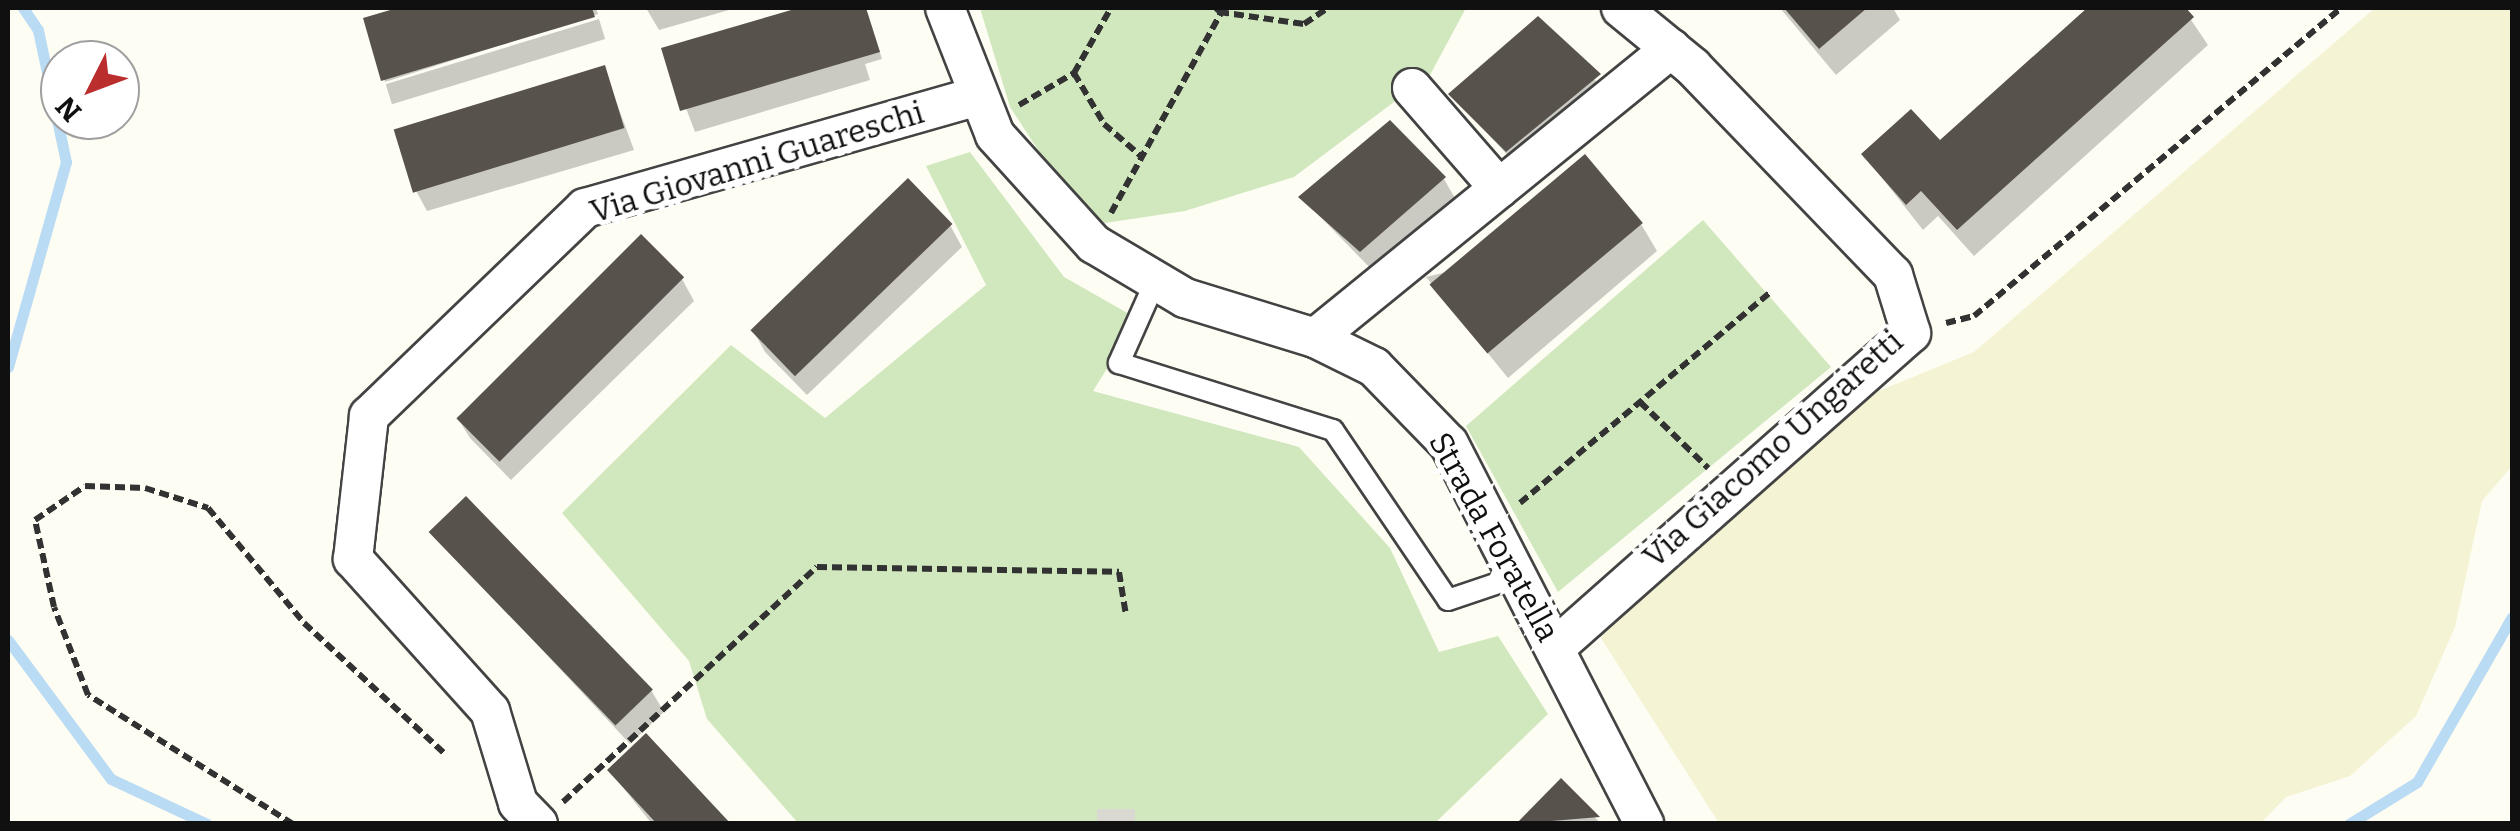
<!DOCTYPE html>
<html>
<head>
<meta charset="utf-8">
<style>
  body { margin:0 }
  #map { position:relative; width:2520px; height:831px; overflow:hidden; background:#fefdf3; font-family:Bitter,serif }
  div>[style] { position:absolute }
  .farmland>* { inset:0; background:#f4f3d4 }
  .green>* { inset:0; background:#d1e8be }
  .shadow>* { inset:0; background:#0003; transform-origin:0 0 }
  .stream>* { height:11px; margin:-5.5px; padding:0 5.5px; transform-origin:5.5px; border-radius:5.5px; background:#badbf4 }
  .building>* { inset:0; background:#58524d; transform-origin:0 0 }
  .minor-tunnel>* { height:38px; margin-top:-19px; transform-origin:0; background:repeating-linear-gradient(90deg,#dad9d1 0 38px,transparent 0 57px) }
  .path>* { height:6px; margin-top:-3px; transform-origin:0; background:repeating-linear-gradient(90deg,#323232 0 10px,transparent 0 15px) }
  .roads { filter:drop-shadow(2px 0 #434343) drop-shadow(-2px 0 #434343) drop-shadow(0 2px #434343) drop-shadow(0 -2px #434343) }
  .service>* { height:20px; margin:-10px; padding:0 10px; transform-origin:10px; border-radius:10px; background:#fff }
  .minor>* { height:38px; margin:-19px; padding:0 19px; transform-origin:19px; border-radius:19px; background:#fff }
  span { translate:-50% -50%; white-space:nowrap; text-align:center; line-height:1.15; -webkit-text-stroke:10px #fff; paint-order:stroke }
  .street-label { font-size:32px; color:#101010 }
  .frame { position:absolute; inset:0; border:10px solid #101010; pointer-events:none }
  .north { position:absolute; left:40px; top:40px; width:100px; height:100px; box-sizing:border-box; background:#fff; border:2px solid #9f9f9f; border-radius:50%; rotate:228deg; font-size:28px; font-weight:700; line-height:40px; text-align:center; color:#101010 }
  .north::after { content:''; display:block; margin:auto; width:35px; height:45px; background:#ba2f2e; clip-path:polygon(50% 0,100% 100%,50% 72%,0 100%) }
</style>
</head>
<body>
<div id="map">
  <div class="farmland">
    <i style="clip-path:polygon(2375px 8px,2512px 8px,2512px 466px,2482px 501px,2455px 627px,2416px 716px,2350px 776px,2286px 797px,2261px 823px,1719px 823px,1599px 635px,1874px 393px,1974px 352px)"></i>
  </div>
  <div class="green">
    <i style="clip-path:polygon(980px 8px,1466px 8px,1430px 75px,1294px 177px,1185px 211px,1105px 223px,1067px 194px,1010px 107px)"></i>
    <i style="clip-path:polygon(970px 152px,1064px 277px,1138px 319px,1093px 391px,1299px 447px,1390px 548px,1439px 652px,1498px 636px,1548px 714px,1435px 823px,798px 823px,707px 719px,689px 661px,562px 513px,731px 345px,825px 418px,986px 285px,926px 166px)"></i>
    <i style="clip-path:polygon(1703px 220px,1831px 367px,1558px 592px,1466px 426px)"></i>
  </div>
  <div class="shadow">
    <i style="clip-path:polygon(406px 8px,596px 8px,598px 14px,385px 82px,366px 19px)"></i>
    <i style="clip-path:polygon(646px 8px,736px 8px,659px 30px)"></i>
    <i style="clip-path:polygon(806px 8px,866px 8px,882px 59px,865px 64px,870px 80px,695px 132px,664px 50px)"></i>
    <i style="clip-path:polygon(1780px 8px,1893px 8px,1900px 20px,1836px 75px)"></i>
    <i style="clip-path:polygon(2091px 8px,2183px 8px,2208px 45px,1974px 256px,1938px 216px,1923px 230px,1864px 155px,1939px 144px)"></i>
    <i style="left:599px;top:19px;width:21px;height:223px;rotate:73deg"></i>
    <i style="left:1538px;top:19px;width:107px;height:115px;rotate:47deg"></i>
    <i style="clip-path:polygon(604px 68px,634px 150px,427px 211px,415px 189px)"></i>
    <i style="clip-path:polygon(1444px 179px,1456px 200px,1374px 272px,1302px 198px)"></i>
    <i style="clip-path:polygon(1641px 224px,1657px 251px,1508px 378px,1426px 277px)"></i>
    <i style="clip-path:polygon(950px 225px,962px 247px,807px 395px,765px 352px,753px 330px)"></i>
    <i style="clip-path:polygon(682px 279px,694px 301px,511px 480px,470px 438px,457px 417px)"></i>
    <i style="clip-path:polygon(432px 532px,651px 690px,664px 712px,630px 744px)"></i>
    <i style="clip-path:polygon(610px 771px,728px 824px,652px 824px)"></i>
    <i style="clip-path:polygon(1561px 782px,1601px 824px,1519px 824px)"></i>
  </div>
  <div class="stream">
    <i style="left:8px;top:367px;width:213px;rotate:-74.2deg"></i>
    <i style="left:66px;top:162px;width:135px;rotate:-102deg"></i>
    <i style="left:38px;top:30px;width:27px;rotate:-124deg"></i>
    <i style="left:8px;top:640px;width:173px;rotate:53.5deg"></i>
    <i style="left:111px;top:779px;width:106px;rotate:25.1deg"></i>
    <i style="left:2349px;top:824px;width:80px;rotate:-31.7deg"></i>
    <i style="left:2417px;top:782px;width:190px;rotate:-60.1deg"></i>
  </div>
  <div class="building">
    <i style="clip-path:polygon(397px 8px,592px 8px,595px 17px,381px 81px,363px 18px)"></i>
    <i style="clip-path:polygon(798px 8px,866px 8px,880px 52px,680px 111px,661px 48px)"></i>
    <i style="clip-path:polygon(1784px 8px,1867px 8px,1819px 49px)"></i>
    <i style="clip-path:polygon(2087px 8px,2186px 8px,2194px 17px,1957px 230px,1921px 191px,1906px 205px,1861px 154px,1911px 109px,1940px 140px)"></i>
    <i style="clip-path:polygon(1538px 16px,1601px 74px,1506px 152px,1448px 94px)"></i>
    <i style="left:605px;top:65px;width:66px;height:221px;rotate:73deg"></i>
    <i style="clip-path:polygon(1390px 120px,1446px 177px,1360px 252px,1298px 197px)"></i>
    <i style="left:1585px;top:154px;width:90px;height:203px;rotate:50deg"></i>
    <i style="left:908px;top:178px;width:64px;height:219px;rotate:46deg"></i>
    <i style="left:641px;top:234px;width:61px;height:261px;rotate:45deg"></i>
    <i style="left:466px;top:496px;width:269px;height:52px;rotate:46deg"></i>
    <i style="clip-path:polygon(646px 733px,731px 824px,657px 824px,607px 770px)"></i>
    <i style="clip-path:polygon(1561px 778px,1600px 817px,1516px 824px)"></i>
  </div>
  <div class="minor-tunnel">
    <i style="left:1116px;top:809px;width:15px;rotate:90deg"></i>
  </div>
  <div class="path">
    <i style="left:1219px;top:12px;width:86px;rotate:8deg"></i>
    <i style="left:1304px;top:24px;width:29px;rotate:-34deg"></i>
    <i style="left:1074px;top:73px;width:59px;rotate:59.5deg"></i>
    <i style="left:1104px;top:124px;width:50px;rotate:41deg"></i>
    <i style="left:1019px;top:105px;width:64px;rotate:-30.2deg"></i>
    <i style="left:1074px;top:73px;width:75px;rotate:-60.4deg"></i>
    <i style="left:1111px;top:213px;width:228px;rotate:-61.2deg"></i>
    <i style="left:1221px;top:13px;width:7px;rotate:-135deg"></i>
    <i style="left:1946px;top:323px;width:29px;rotate:-14deg"></i>
    <i style="left:1974px;top:316px;width:479px;rotate:-40deg"></i>
    <i style="left:1640px;top:402px;width:95px;rotate:44.1deg"></i>
    <i style="left:1520px;top:503px;width:328px;rotate:-40.1deg"></i>
    <i style="left:563px;top:802px;width:346px;rotate:-42.8deg"></i>
    <i style="left:817px;top:567px;width:302px;rotate:0.9deg"></i>
    <i style="left:1119px;top:572px;width:44px;rotate:80.8deg"></i>
    <i style="left:293px;top:824px;width:242px;rotate:-147.8deg"></i>
    <i style="left:88px;top:695px;width:94px;rotate:-111.1deg"></i>
    <i style="left:54px;top:607px;width:89px;rotate:-102.3deg"></i>
    <i style="left:35px;top:520px;width:60px;rotate:-34.2deg"></i>
    <i style="left:85px;top:486px;width:60px;rotate:1.9deg"></i>
    <i style="left:145px;top:488px;width:66px;rotate:17.6deg"></i>
    <i style="left:208px;top:508px;width:150px;rotate:50.1deg"></i>
    <i style="left:304px;top:623px;width:194px;rotate:42.9deg"></i>
    <i style="left:1245px;top:824px;width:54px"></i>
  </div>
  <div class="roads">
    <div class="service">
      <i style="left:1155px;top:282px;width:89px;rotate:114deg"></i>
      <i style="left:1119px;top:363px;width:224px;rotate:17.4deg"></i>
      <i style="left:1333px;top:430px;width:205px;rotate:55.9deg"></i>
      <i style="left:1448px;top:600px;width:75px;rotate:-18.7deg"></i>
    </div>
    <div class="minor">
      <i style="left:945px;top:8px;width:136px;rotate:68.5deg"></i>
      <i style="left:995px;top:135px;width:147px;rotate:47.8deg"></i>
      <i style="left:1094px;top:244px;width:106px;rotate:30.7deg"></i>
      <i style="left:1185px;top:298px;width:136px;rotate:17.1deg"></i>
      <i style="left:1315px;top:338px;width:66px;rotate:26.2deg"></i>
      <i style="left:1374px;top:367px;width:107px;rotate:45.8deg"></i>
      <i style="left:1449px;top:444px;width:427px;rotate:62.8deg"></i>
      <i style="left:1412px;top:88px;width:133px;rotate:49deg"></i>
      <i style="left:1315px;top:338px;width:459px;rotate:-39.1deg"></i>
      <i style="left:1556px;top:647px;width:474px;rotate:-41.5deg"></i>
      <i style="left:1911px;top:333px;width:61px;rotate:-107.2deg"></i>
      <i style="left:1893px;top:275px;width:289px;rotate:-133.9deg"></i>
      <i style="left:1693px;top:67px;width:93px;rotate:-140.7deg"></i>
      <i style="left:538px;top:824px;width:29px;rotate:-134deg"></i>
      <i style="left:518px;top:803px;width:96px;rotate:-106.9deg"></i>
      <i style="left:490px;top:711px;width:205px;rotate:-132deg"></i>
      <i style="left:353px;top:559px;width:144px;rotate:-83.6deg"></i>
      <i style="left:369px;top:416px;width:300px;rotate:-43.9deg"></i>
      <i style="left:585px;top:208px;width:408px;rotate:-15.9deg"></i>
    </div>
  </div>
  <div class="street-label">
    <span style="left:757px;top:162px;rotate:-17deg">Via Giovanni Guareschi</span>
    <span style="left:1773px;top:449px;rotate:-42deg">Via Giacomo Ungaretti</span>
    <span style="left:1494px;top:537px;rotate:61deg">Strada Foratella</span>
  </div>
  <div class="frame"></div>
  <div class="north">N</div>
</div>
</body>
</html>
